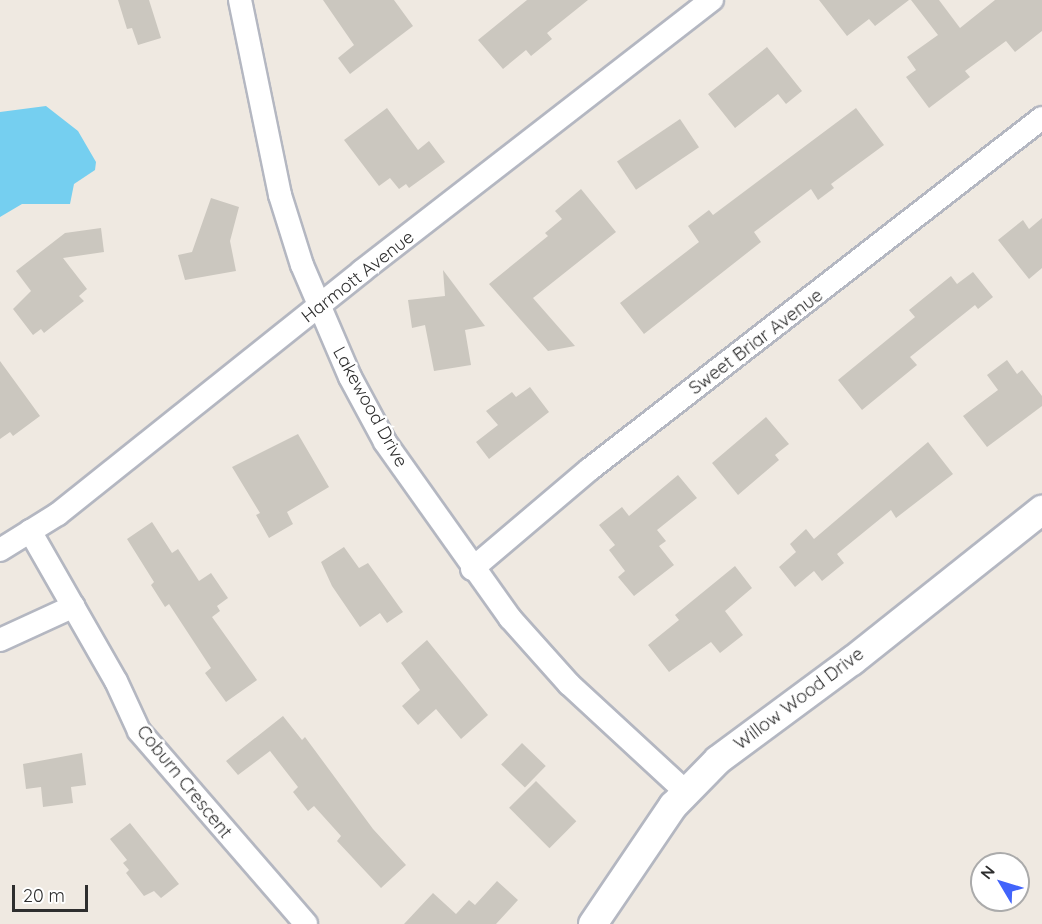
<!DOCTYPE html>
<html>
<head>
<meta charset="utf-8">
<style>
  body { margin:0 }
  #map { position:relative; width:1042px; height:924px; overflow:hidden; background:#efe9e1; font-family:Quicksand,sans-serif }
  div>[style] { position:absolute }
  .water>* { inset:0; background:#75cff0 }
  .building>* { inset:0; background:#cbc7bf; transform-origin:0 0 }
  .roads { filter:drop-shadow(2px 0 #b4b7c1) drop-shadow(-2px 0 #b4b7c1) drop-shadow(0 2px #b4b7c1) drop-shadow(0 -2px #b4b7c1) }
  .minor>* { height:22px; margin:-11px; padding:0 11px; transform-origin:11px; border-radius:11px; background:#fff }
  .tertiary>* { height:28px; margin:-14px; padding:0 14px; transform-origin:14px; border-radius:14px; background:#fff }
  span { translate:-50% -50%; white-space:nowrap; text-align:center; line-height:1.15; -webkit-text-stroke:5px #fff; paint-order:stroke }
  .street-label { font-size:18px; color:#2e2e2e }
  .north { position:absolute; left:970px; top:852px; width:60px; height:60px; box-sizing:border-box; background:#fff; border:2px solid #ababab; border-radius:50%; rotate:308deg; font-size:16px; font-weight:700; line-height:24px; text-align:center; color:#2e2e2e }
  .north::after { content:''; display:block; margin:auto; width:21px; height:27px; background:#4264fb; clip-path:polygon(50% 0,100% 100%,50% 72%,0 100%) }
  .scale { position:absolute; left:12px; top:885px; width:76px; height:27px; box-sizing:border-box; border:3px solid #2e2e2e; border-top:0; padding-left:8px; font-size:18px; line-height:21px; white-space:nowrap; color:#2e2e2e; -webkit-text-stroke:4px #fff; paint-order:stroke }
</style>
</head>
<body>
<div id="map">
  <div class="water">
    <i style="clip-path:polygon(46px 106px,78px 131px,96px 162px,95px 170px,74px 184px,70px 204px,22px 204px,0 217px,0 112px)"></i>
  </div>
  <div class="building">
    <i style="clip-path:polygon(118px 0,149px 0,161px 38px,138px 45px,132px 28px,127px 29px)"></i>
    <i style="clip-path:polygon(323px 0,394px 0,413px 26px,350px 74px,338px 58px,354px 45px)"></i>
    <i style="clip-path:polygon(527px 0,588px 0,547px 33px,552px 39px,531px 56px,526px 50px,503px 69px,478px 40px)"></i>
    <i style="clip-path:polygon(819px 0,909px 0,875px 26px,869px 19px,847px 36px)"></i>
    <i style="clip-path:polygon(911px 0,939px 0,960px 28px,995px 0,1042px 0,1042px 31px,1015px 52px,1006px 41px,965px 71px,970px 77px,929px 108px,906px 77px,916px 70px,907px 57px,938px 35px)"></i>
    <i style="clip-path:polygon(767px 47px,802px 91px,786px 104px,778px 94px,735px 128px,708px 94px)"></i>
    <i style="clip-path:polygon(387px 108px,418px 150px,429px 141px,445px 162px,409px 188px,406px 184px,399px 189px,390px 178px,379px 186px,344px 140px)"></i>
    <i style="clip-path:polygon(856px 108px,884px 145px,831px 184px,834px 188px,818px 200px,811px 189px,754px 232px,761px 242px,644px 334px,620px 303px,699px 242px,688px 226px,709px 210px,713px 215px)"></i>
    <i style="left:680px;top:119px;width:34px;height:76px;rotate:56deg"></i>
    <i style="clip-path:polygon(581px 189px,616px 232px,533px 298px,575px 346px,548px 351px,489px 284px,548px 236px,545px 233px,562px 219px,555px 211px)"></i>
    <i style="clip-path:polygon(211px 198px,239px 207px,230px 241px,236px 271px,185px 280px,178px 255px,192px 252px)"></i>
    <i style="clip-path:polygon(1042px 218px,1042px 268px,1029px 279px,998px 240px,1023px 220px,1029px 229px)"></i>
    <i style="clip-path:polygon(101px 228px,104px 252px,63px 258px,87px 289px,79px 296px,84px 301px,44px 333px,41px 329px,33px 335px,13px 309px,31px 291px,16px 271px,65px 233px)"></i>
    <i style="clip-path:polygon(443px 270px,485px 326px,465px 330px,471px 365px,434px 371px,425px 325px,412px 328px,408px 300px,445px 296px)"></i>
    <i style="clip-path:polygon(973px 272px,993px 297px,978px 309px,975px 305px,910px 357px,917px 365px,862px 410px,838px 380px,915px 317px,909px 310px,951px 276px,957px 284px)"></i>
    <i style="clip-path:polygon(1007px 360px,1017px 374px,1022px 370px,1042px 396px,1042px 406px,987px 447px,963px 416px,998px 390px,987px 375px)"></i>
    <i style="clip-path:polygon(0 361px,40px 416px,13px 436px,10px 432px,0 439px)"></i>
    <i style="clip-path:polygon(530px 387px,549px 412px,489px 459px,476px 442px,498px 425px,486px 411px,512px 392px,516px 397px)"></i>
    <i style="clip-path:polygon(766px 417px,789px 444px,775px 455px,779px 460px,738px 495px,712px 463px)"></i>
    <i style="clip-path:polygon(298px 434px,329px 487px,287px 512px,293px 524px,269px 538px,256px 515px,260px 513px,232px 467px)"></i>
    <i style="clip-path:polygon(928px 442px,953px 474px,896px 518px,891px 510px,837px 554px,844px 563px,822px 581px,814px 571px,795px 587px,779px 567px,796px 552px,790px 544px,806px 529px,814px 539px)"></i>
    <i style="clip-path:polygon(678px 475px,697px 498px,657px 530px,666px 541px,659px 546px,674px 565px,634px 596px,618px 577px,625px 571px,609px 550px,615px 545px,599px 525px,622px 507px,629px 516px)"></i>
    <i style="clip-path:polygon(152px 522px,172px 553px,178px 549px,199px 581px,211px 573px,228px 598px,217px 606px,220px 611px,212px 617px,257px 680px,226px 702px,205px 673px,211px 668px,169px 604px,165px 607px,151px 585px,154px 582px,127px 539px)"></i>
    <i style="clip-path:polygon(344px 547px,359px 568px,368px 563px,403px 612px,387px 623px,380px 613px,360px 627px,332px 586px,321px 562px)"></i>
    <i style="clip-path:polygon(735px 566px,752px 588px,725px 611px,743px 635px,720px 653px,711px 642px,669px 672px,648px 645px,679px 620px,675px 615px)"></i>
    <i style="clip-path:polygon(427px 640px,488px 715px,461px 739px,436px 709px,418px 725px,402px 706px,420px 690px,401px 663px)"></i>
    <i style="clip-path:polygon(283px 716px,302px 740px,305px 737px,373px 829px,406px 865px,381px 888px,337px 841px,341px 836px,314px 806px,308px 811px,293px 792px,298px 787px,270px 751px,238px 775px,226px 761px)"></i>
    <i style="left:522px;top:743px;width:33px;height:30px;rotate:44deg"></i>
    <i style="clip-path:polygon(82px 753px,86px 785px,71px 787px,73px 803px,43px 807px,41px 787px,26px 789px,23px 764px)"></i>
    <i style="left:536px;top:781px;width:57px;height:38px;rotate:45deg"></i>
    <i style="clip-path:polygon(130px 823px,179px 884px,161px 898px,154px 891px,144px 896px,126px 873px,129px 870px,123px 863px,127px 860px,110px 839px)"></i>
    <i style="clip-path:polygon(497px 881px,518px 900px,496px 924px,404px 924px,433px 893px,456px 914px,469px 900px,475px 905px)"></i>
  </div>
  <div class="roads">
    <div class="minor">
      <i style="left:240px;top:0;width:199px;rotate:78.4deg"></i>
      <i style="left:280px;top:195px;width:73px;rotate:72.6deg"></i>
      <i style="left:302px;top:265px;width:122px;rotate:66.8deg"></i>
      <i style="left:350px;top:377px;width:74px;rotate:61.7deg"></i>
      <i style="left:385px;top:442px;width:216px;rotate:54.6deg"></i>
      <i style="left:510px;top:618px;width:89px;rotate:48.2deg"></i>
      <i style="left:569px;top:684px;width:159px;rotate:42.7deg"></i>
      <i style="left:30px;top:531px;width:173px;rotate:60.2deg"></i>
      <i style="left:116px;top:681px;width:55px;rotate:65.3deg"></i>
      <i style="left:139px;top:731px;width:255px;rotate:49.1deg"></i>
      <i style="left:0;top:550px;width:68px;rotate:-31.8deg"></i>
      <i style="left:58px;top:514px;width:389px;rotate:-38.6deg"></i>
      <i style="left:362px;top:271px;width:443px;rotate:-37.8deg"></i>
      <i style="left:472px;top:569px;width:155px;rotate:-40.3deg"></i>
      <i style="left:590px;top:469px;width:572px;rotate:-37.83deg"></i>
      <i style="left:0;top:640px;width:81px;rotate:-24.7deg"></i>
    </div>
    <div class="tertiary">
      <i style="left:593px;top:924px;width:143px;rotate:-55.9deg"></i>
      <i style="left:673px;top:806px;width:64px;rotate:-45.6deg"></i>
      <i style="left:718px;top:760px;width:167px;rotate:-36.5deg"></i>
      <i style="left:852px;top:661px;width:243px;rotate:-38.5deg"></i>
    </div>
  </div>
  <div class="street-label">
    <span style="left:358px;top:277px;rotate:-38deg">Harmott Avenue</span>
    <span style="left:756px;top:342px;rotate:-37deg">Sweet Briar Avenue</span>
    <span style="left:370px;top:407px;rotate:61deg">Lakewood Drive</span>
    <span style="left:799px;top:699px;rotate:-37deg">Willow Wood Drive</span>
    <span style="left:184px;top:782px;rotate:51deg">Coburn Crescent</span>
  </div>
  <div class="north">N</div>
  <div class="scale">20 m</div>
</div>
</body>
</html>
